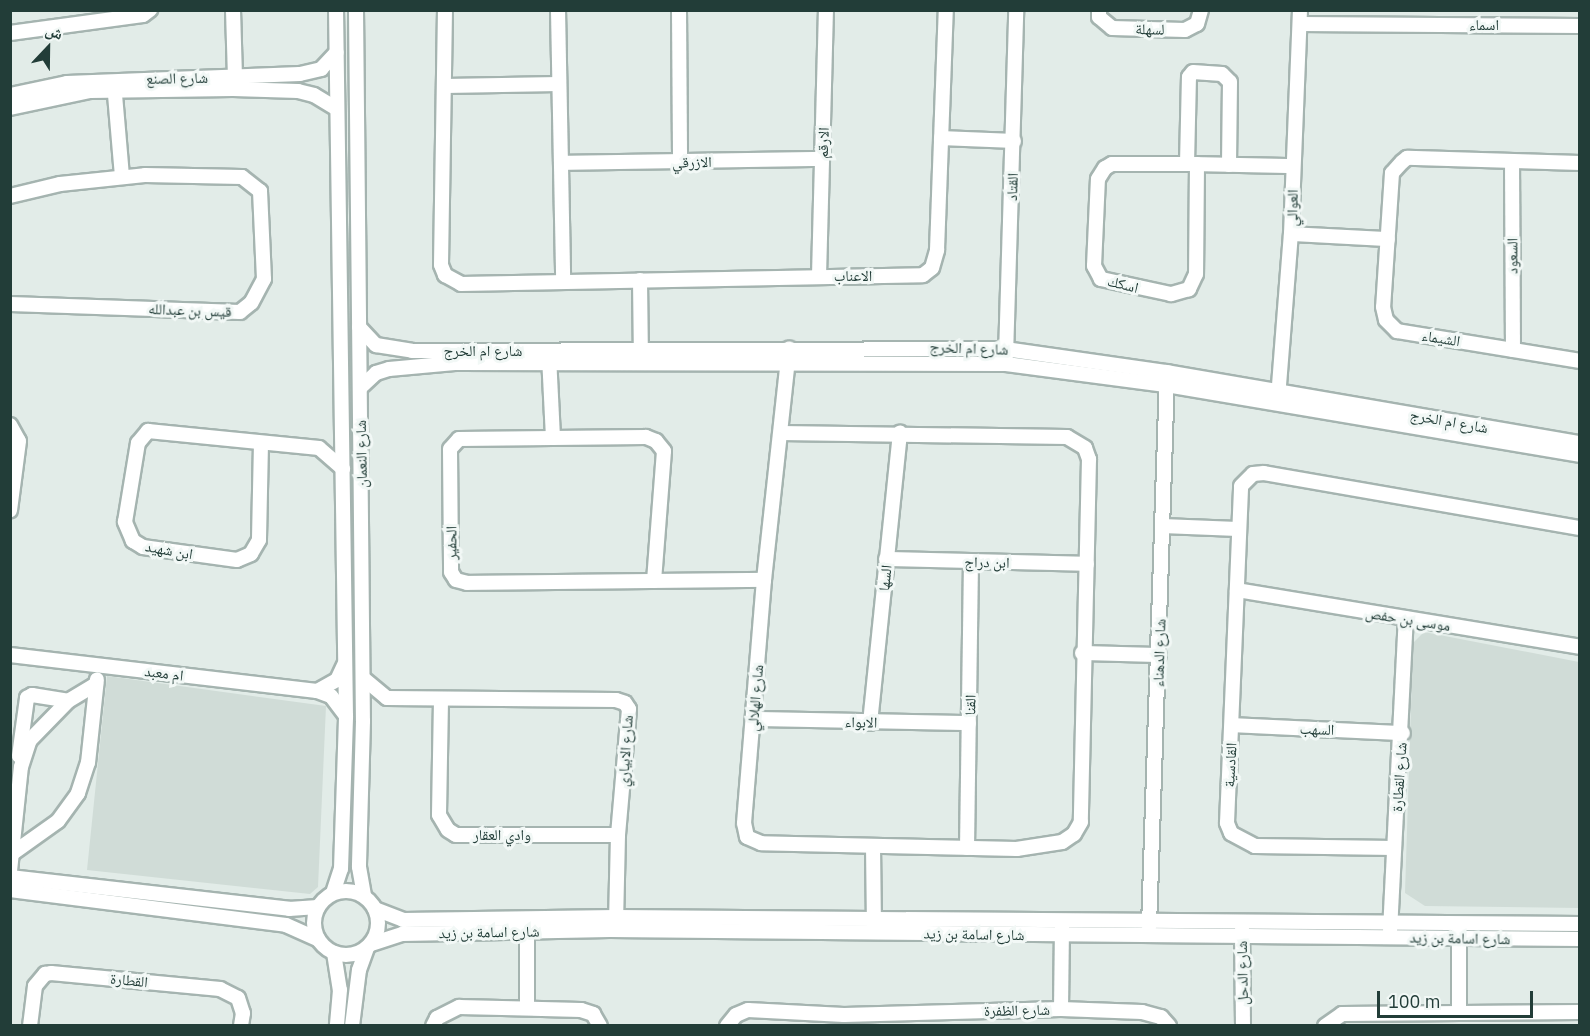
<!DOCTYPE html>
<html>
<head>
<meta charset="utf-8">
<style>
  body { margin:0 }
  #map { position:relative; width:1590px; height:1036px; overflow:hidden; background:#e2ece8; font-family:"IBM Plex Sans","Noto Naskh Arabic",sans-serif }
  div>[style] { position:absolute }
  .built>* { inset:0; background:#d0dcd7 }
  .roads { filter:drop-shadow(2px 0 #a5b4b0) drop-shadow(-2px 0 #a5b4b0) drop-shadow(0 2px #a5b4b0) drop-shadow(0 -2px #a5b4b0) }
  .minor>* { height:14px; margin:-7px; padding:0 7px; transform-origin:7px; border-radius:7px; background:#fff }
  .minor>.ring { margin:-7px; padding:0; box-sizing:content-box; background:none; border:14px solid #fff; border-radius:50% }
  span { translate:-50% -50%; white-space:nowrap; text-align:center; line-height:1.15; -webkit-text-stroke:6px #f2f8f6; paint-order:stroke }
  .street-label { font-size:15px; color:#223d38 }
  .frame { position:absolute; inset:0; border:12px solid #223d38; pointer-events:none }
  .north { position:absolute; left:18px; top:18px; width:60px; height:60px; -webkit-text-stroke:4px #f2f8f6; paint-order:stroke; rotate:22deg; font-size:16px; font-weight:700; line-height:24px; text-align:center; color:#223d38 }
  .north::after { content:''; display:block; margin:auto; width:21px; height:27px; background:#223d38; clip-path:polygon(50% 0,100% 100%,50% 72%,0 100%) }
  .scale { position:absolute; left:1377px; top:991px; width:156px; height:27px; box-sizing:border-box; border:3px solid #223d38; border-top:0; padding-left:8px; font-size:18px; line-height:21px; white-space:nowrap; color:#223d38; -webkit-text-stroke:4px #f2f8f6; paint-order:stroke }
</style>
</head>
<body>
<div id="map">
  <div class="built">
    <i style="clip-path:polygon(1424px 632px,1579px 662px,1579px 908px,1425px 906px,1405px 893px,1413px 643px)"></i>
    <i style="clip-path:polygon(107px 676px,326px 706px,318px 887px,310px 894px,87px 870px)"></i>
  </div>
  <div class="roads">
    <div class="minor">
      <i style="left:233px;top:10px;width:68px;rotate:88.3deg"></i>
      <i style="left:356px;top:10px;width:711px;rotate:89.44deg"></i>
      <i style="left:363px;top:721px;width:146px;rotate:91.6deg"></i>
      <i style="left:359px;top:867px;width:29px;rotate:80deg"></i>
      <i style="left:445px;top:10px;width:255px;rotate:90.9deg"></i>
      <i style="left:441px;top:265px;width:11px;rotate:68deg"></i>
      <i style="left:445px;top:275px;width:18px;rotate:29deg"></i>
      <i style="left:461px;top:284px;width:462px;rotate:-1.1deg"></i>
      <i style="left:923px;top:275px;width:11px;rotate:-38deg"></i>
      <i style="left:932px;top:268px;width:19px;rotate:-74deg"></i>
      <i style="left:937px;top:250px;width:240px;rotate:-87.9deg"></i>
      <i style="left:558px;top:10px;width:271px;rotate:88.9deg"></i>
      <i style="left:679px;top:10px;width:152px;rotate:89.6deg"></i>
      <i style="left:1099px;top:10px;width:7px;rotate:90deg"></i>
      <i style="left:1099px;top:17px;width:17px;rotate:40deg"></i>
      <i style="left:1112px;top:28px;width:73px;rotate:1.6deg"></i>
      <i style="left:1185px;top:30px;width:13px;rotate:-27deg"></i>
      <i style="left:1197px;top:24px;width:15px;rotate:-74deg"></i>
      <i style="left:1300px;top:24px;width:280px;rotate:0.4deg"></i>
      <i style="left:10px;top:33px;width:134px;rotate:-7.7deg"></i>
      <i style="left:143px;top:15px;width:9px;rotate:-36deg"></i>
      <i style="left:114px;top:83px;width:94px;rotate:85.1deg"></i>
      <i style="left:445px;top:86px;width:114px;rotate:-1deg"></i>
      <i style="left:10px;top:95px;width:58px;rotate:-11.9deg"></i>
      <i style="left:67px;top:83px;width:233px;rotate:-2.2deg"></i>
      <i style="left:300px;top:74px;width:22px;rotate:-13deg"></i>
      <i style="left:321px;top:69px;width:23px;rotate:-47deg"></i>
      <i style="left:10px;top:108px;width:82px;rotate:-12deg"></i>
      <i style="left:90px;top:91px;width:143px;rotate:-0.8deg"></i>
      <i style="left:233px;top:89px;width:65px;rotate:1.8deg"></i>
      <i style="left:298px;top:91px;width:16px;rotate:14deg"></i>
      <i style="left:314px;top:95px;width:26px;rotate:31deg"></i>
      <i style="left:941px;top:138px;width:73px;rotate:2.4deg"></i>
      <i style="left:1512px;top:161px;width:189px;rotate:89.7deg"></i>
      <i style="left:561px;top:163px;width:261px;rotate:-0.9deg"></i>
      <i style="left:1580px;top:163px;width:173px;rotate:-178.3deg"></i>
      <i style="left:1407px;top:158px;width:6px;rotate:141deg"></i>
      <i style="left:1402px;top:162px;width:15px;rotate:132deg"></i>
      <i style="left:1392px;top:173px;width:134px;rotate:93.8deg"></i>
      <i style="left:1383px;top:307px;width:13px;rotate:77deg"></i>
      <i style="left:1386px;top:320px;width:16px;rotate:45deg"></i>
      <i style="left:1397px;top:331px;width:185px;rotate:9.3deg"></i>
      <i style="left:1187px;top:164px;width:87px;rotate:-88.7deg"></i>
      <i style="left:1189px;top:77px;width:6px;rotate:-51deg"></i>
      <i style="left:1193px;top:72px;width:29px;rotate:4deg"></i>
      <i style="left:1222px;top:74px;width:11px;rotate:45deg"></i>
      <i style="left:1230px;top:82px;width:83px;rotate:90.7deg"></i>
      <i style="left:1197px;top:164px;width:110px;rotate:90.5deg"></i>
      <i style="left:1196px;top:274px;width:17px;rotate:115deg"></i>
      <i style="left:1189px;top:289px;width:19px;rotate:164deg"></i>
      <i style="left:1171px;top:294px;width:72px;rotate:-167.9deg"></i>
      <i style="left:1101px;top:279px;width:15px;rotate:-118deg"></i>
      <i style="left:1094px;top:266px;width:87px;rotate:-87.4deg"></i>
      <i style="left:1098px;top:179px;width:13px;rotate:-58deg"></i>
      <i style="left:1105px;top:168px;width:8px;rotate:-30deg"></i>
      <i style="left:1112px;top:164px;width:75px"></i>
      <i style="left:1187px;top:164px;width:105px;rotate:1.1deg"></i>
      <i style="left:10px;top:196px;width:51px;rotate:-13.5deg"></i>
      <i style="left:60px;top:184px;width:85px;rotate:-6deg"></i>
      <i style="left:145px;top:175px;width:97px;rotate:1.2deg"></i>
      <i style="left:242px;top:177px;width:23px;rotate:38deg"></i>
      <i style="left:260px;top:191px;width:88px;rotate:87.4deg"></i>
      <i style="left:264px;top:279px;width:27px;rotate:118deg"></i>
      <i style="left:251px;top:303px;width:14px;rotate:141deg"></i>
      <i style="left:240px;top:312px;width:230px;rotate:-178deg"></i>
      <i style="left:1291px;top:234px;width:97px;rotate:3deg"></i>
      <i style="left:819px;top:276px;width:266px;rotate:-88.5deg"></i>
      <i style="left:640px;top:280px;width:77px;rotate:89.3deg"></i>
      <i style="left:359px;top:327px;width:25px;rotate:47deg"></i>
      <i style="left:376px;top:345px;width:36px;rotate:9deg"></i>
      <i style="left:412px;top:351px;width:593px;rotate:-0.19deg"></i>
      <i style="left:1005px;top:349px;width:164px;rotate:8.1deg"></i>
      <i style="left:1167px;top:372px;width:419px;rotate:9.8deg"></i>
      <i style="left:549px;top:356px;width:82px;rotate:87.2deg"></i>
      <i style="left:1006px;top:356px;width:346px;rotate:-88.3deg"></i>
      <i style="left:360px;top:388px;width:22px;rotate:-43deg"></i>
      <i style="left:376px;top:373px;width:14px;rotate:-17deg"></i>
      <i style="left:389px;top:369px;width:66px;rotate:-5.2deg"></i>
      <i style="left:455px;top:363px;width:551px;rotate:0.1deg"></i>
      <i style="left:1006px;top:364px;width:161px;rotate:7.5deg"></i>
      <i style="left:1166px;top:385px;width:420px;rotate:9.6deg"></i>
      <i style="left:1278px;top:398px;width:165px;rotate:-85.5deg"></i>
      <i style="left:1291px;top:234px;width:224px;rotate:-87.7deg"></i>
      <i style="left:10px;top:425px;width:18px;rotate:61deg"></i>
      <i style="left:19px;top:441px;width:70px;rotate:97.4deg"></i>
      <i style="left:781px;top:433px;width:286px;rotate:0.8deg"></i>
      <i style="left:1067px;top:437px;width:21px;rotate:31deg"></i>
      <i style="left:1085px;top:448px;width:12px;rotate:70deg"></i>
      <i style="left:1089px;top:459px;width:363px;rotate:91.3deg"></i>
      <i style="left:1081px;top:822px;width:14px;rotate:120deg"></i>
      <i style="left:1074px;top:834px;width:14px;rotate:146deg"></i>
      <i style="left:1062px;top:842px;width:46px;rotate:171.2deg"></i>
      <i style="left:1017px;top:849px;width:256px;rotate:-178.7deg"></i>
      <i style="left:761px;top:843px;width:15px;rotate:-157deg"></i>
      <i style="left:747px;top:837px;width:14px;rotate:-102deg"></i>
      <i style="left:744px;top:823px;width:244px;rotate:-85.3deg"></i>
      <i style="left:764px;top:580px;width:233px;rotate:-83.8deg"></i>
      <i style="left:261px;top:443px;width:97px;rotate:91.2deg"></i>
      <i style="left:259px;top:540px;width:16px;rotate:120deg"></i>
      <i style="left:251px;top:554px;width:15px;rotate:157deg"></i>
      <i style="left:237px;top:560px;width:95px;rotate:-172.1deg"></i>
      <i style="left:143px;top:547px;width:12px;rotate:-149deg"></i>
      <i style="left:133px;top:541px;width:21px;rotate:-113deg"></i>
      <i style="left:125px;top:522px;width:80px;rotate:-80.7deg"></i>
      <i style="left:138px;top:443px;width:16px;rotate:-50deg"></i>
      <i style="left:148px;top:431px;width:172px;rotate:5.7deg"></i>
      <i style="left:319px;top:448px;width:32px;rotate:41deg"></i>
      <i style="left:1163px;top:526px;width:74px;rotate:2.3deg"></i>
      <i style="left:886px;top:559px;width:201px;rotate:1.4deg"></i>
      <i style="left:654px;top:581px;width:130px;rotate:-85.6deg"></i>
      <i style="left:664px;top:451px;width:13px;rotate:-129deg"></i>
      <i style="left:656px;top:441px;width:11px;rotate:-158deg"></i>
      <i style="left:646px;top:437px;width:187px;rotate:179.4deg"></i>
      <i style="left:459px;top:439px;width:13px;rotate:132deg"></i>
      <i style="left:450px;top:449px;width:123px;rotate:89.5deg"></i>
      <i style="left:451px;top:572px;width:9px;rotate:58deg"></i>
      <i style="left:456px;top:580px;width:11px;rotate:15deg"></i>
      <i style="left:467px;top:583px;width:297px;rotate:-0.6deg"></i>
      <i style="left:1237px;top:590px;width:348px;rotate:9.4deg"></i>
      <i style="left:1082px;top:653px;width:77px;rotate:1.5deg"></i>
      <i style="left:10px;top:655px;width:309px;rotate:6.7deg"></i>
      <i style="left:317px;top:691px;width:15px;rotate:20deg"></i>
      <i style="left:331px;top:696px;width:25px;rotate:53deg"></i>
      <i style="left:363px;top:678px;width:31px;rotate:40deg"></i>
      <i style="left:387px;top:698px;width:229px;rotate:0.5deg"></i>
      <i style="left:616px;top:700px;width:9px;rotate:18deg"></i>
      <i style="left:625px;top:703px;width:7px;rotate:56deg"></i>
      <i style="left:629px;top:709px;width:126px;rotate:95deg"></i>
      <i style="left:618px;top:835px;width:89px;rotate:91.3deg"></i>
      <i style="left:317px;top:691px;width:23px;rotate:-29deg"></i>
      <i style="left:337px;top:680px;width:17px;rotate:-65deg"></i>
      <i style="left:441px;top:700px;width:115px;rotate:91deg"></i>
      <i style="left:439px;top:815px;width:17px;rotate:59deg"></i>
      <i style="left:448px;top:830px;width:9px;rotate:32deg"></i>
      <i style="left:456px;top:835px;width:162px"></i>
      <i style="left:753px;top:719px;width:216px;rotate:1.1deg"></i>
      <i style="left:870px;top:723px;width:292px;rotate:-84.1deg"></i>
      <i style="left:1232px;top:725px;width:171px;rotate:2.7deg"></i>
      <i style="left:19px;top:756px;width:59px;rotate:-82.1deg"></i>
      <i style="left:27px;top:698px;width:6px;rotate:-31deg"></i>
      <i style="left:32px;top:695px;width:36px;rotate:9deg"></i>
      <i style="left:873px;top:846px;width:82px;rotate:89.3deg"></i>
      <i style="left:967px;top:848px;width:286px;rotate:-89.2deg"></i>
      <i style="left:1394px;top:848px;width:139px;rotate:-179.2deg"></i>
      <i style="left:1255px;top:846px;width:27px;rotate:-152deg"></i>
      <i style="left:1231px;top:833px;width:11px;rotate:-112deg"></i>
      <i style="left:1227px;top:823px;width:337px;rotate:-87.6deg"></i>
      <i style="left:1241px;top:486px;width:17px;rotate:-45deg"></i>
      <i style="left:1253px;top:474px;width:11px;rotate:-5deg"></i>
      <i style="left:1264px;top:473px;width:321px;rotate:9.9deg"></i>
      <i style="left:13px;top:853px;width:55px;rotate:-35.4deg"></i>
      <i style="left:58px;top:821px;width:34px;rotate:-54deg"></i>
      <i style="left:78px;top:793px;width:32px;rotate:-72deg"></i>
      <i style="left:88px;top:763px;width:84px;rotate:-83.9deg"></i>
      <i style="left:10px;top:871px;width:105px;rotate:-84deg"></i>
      <i style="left:21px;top:767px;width:28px;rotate:-72deg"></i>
      <i style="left:30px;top:740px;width:54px;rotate:-45.7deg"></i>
      <i style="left:68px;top:701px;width:33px;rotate:-31deg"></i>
      <i style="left:10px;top:877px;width:281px;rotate:6.5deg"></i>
      <i style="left:289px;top:909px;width:29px;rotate:-4deg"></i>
      <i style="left:10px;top:890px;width:278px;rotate:7.2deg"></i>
      <i style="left:286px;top:925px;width:35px;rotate:24deg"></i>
      <i class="ring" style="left:314px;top:891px;width:50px;height:50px"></i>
      <i style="left:333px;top:893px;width:25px;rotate:-72deg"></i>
      <i style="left:341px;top:869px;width:153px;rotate:-88.1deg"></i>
      <i style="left:346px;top:716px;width:706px;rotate:-90.81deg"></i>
      <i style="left:375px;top:909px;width:30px;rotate:21deg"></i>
      <i style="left:403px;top:920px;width:213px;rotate:-0.8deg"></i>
      <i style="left:616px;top:917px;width:964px;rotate:0.42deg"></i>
      <i style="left:1149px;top:927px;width:550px;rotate:-88.13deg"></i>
      <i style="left:1242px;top:929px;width:97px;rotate:89.4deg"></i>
      <i style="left:1459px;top:929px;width:82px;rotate:90deg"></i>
      <i style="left:1390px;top:931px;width:313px;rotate:-87.1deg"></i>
      <i style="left:371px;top:944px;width:33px;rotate:-18deg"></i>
      <i style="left:402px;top:934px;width:208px;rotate:-1.1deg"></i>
      <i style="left:610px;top:930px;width:970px;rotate:0.53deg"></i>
      <i style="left:334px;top:953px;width:37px;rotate:81deg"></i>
      <i style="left:340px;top:990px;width:36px;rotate:95deg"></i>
      <i style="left:527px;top:1008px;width:85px;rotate:-90deg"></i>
      <i style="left:1061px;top:1009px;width:82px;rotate:-89.3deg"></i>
      <i style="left:30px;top:1026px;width:40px;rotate:-82.9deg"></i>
      <i style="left:35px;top:986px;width:16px;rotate:-50deg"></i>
      <i style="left:45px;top:974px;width:6px;rotate:-9deg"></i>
      <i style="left:51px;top:973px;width:170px;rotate:5.4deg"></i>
      <i style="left:220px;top:989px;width:20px;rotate:27deg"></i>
      <i style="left:238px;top:998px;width:16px;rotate:72deg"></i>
      <i style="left:243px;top:1013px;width:13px;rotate:99deg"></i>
      <i style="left:352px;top:1026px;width:56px;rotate:-82.9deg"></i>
      <i style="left:359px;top:970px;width:23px;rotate:-70deg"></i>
      <i style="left:433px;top:1026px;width:9px;rotate:-63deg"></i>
      <i style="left:437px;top:1018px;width:25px;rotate:-27deg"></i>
      <i style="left:459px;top:1007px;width:122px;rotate:1.4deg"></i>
      <i style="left:581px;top:1010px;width:13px;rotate:18deg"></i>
      <i style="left:593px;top:1014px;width:14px;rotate:60deg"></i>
      <i style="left:727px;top:1026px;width:14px;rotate:-51deg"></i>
      <i style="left:736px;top:1015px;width:13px;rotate:-23deg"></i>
      <i style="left:748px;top:1010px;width:96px;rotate:3deg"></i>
      <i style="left:844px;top:1015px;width:217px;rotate:-1.6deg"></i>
      <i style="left:1061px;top:1009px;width:81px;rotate:2.1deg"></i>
      <i style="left:1142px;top:1012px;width:20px;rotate:15deg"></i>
      <i style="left:1161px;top:1017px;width:12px;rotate:48deg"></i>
      <i style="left:1325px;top:1026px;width:21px;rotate:-35deg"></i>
      <i style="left:1342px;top:1014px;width:238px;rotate:-0.5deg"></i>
    </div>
  </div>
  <div class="street-label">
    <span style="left:1484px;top:25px">اسماء</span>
    <span style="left:1150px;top:29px;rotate:1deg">لسهلة</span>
    <span style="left:177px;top:78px;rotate:-1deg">شارع الصنع</span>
    <span style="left:823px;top:143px;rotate:-88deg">الارقم</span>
    <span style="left:692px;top:162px;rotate:-1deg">الازرقي</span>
    <span style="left:1012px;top:187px;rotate:-88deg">القتاد</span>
    <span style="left:1292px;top:208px;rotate:-89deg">العوالي</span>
    <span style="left:1512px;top:256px;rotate:-90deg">السعود</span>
    <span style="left:853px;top:276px">الاعناب</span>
    <span style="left:1123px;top:284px;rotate:14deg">اسكك</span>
    <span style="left:190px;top:310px;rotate:2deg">قيس بن عبدالله</span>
    <span style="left:1441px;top:338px;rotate:9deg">الشيماء</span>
    <span style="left:969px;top:348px;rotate:2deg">شارع ام الخرج</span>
    <span style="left:483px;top:351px">شارع ام الخرج</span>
    <span style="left:1449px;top:421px;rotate:10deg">شارع ام الخرج</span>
    <span style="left:361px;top:454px;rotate:-91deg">شارع النعمان</span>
    <span style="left:451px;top:543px;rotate:-90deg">الحفير</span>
    <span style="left:169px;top:550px;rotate:10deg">ابن شهيد</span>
    <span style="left:987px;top:562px;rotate:1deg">ابن دراج</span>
    <span style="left:885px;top:578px;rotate:-84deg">السها</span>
    <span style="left:1408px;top:619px;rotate:9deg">موسى بن حفص</span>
    <span style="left:1159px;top:653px;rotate:-88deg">شارع الدهناء</span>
    <span style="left:164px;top:673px;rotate:7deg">ام معبد</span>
    <span style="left:755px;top:698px;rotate:-85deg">شارع الهلالي</span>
    <span style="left:970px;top:705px;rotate:-89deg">القنا</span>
    <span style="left:861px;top:722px;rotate:1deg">الابواء</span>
    <span style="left:1317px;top:729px;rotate:2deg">السهب</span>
    <span style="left:625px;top:751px;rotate:-86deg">شارع الابياري</span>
    <span style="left:1230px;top:765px;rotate:-87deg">القادسية</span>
    <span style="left:1399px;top:777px;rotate:-86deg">شارع القطارة</span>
    <span style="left:502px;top:835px">وادي العقار</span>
    <span style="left:489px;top:932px;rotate:-1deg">شارع اسامة بن زيد</span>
    <span style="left:974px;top:934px;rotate:1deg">شارع اسامة بن زيد</span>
    <span style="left:1460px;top:938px;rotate:1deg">شارع اسامة بن زيد</span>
    <span style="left:1242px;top:973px;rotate:-91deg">شارع الدحل</span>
    <span style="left:129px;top:980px;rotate:6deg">القطارة</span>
    <span style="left:1017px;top:1010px;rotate:-1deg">شارع الظفرة</span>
  </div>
  <div class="frame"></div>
  <div class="north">ش</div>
  <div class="scale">100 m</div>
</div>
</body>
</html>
